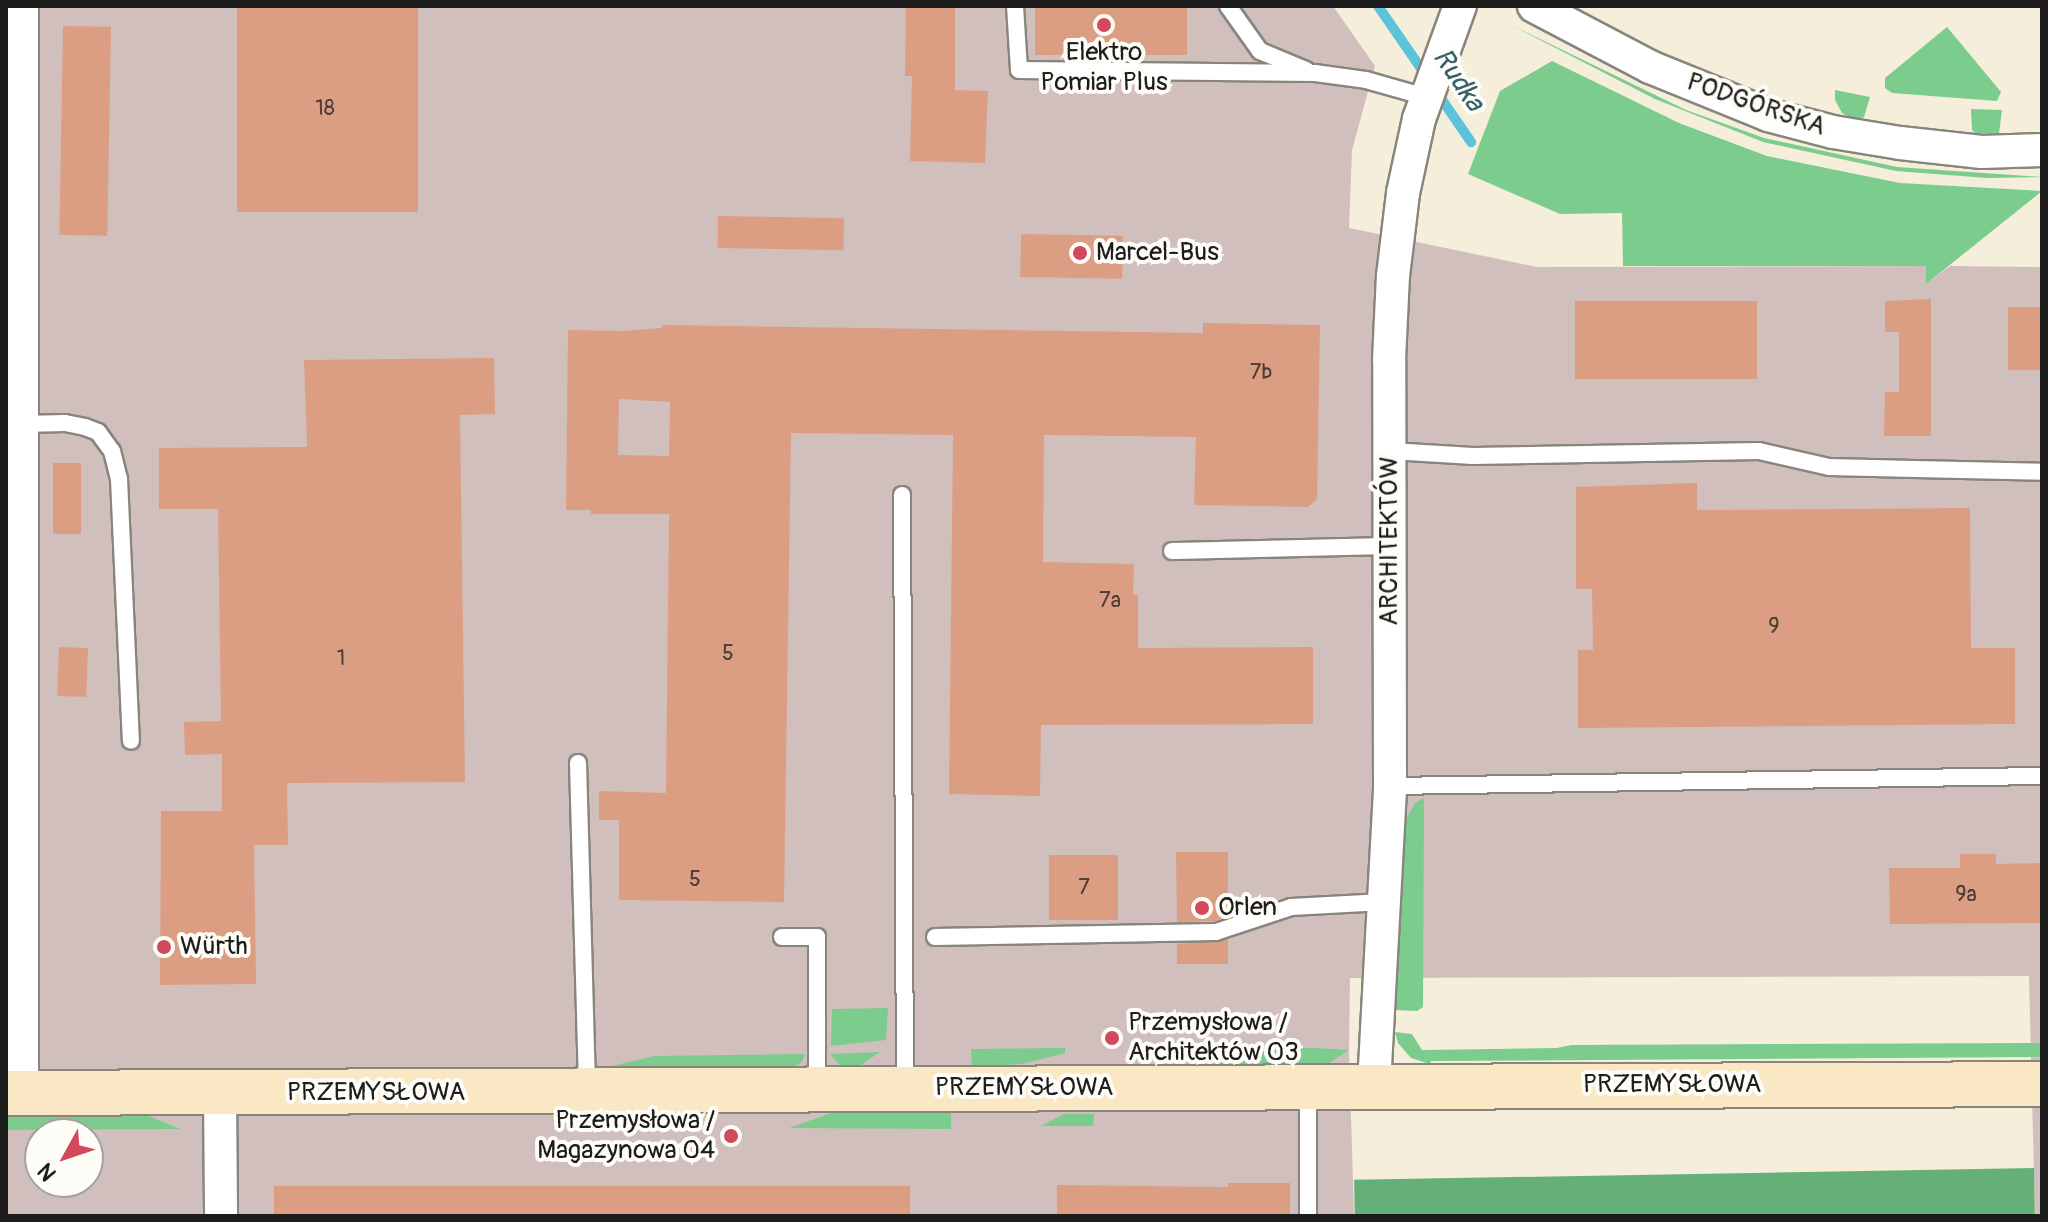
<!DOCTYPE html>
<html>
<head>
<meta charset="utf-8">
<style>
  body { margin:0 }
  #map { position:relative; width:2048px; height:1222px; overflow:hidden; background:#f4eedb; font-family:Pangolin,sans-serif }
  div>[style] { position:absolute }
  .industrial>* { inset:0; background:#d1bfbe }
  .green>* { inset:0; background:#7ccc8d }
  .forest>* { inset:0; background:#65b078; transform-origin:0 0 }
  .stream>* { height:10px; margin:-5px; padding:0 5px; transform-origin:5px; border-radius:5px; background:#5dc3db }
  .building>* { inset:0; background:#dc9e83; transform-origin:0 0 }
  .roads { filter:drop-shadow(2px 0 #88857c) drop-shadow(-2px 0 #88857c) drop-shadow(0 2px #88857c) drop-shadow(0 -2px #88857c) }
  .lane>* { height:16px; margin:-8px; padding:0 8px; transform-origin:8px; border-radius:8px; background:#fff }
  .street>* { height:32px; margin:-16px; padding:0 16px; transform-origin:16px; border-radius:16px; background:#fff }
  .secondary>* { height:44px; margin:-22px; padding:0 22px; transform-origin:22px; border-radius:22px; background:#fae7c3 }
  .dots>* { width:22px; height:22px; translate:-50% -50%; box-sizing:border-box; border:4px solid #fdfcf7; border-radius:50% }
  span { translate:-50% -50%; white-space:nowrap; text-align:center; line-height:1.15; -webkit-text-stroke:8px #fdfcf7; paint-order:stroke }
  .number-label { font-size:22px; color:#4c3c36 }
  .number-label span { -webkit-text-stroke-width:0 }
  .poi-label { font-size:26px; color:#1c1c1c }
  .left { translate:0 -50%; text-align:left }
  .right { translate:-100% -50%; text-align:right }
  .street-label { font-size:26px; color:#1c1c1c }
  .water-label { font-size:28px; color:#365f68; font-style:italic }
  .frame { position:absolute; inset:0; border:8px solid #1c1c1c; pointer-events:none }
  .north { position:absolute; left:24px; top:1118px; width:80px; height:80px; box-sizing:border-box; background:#fdfcf7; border:2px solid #a3a29f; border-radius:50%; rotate:230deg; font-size:22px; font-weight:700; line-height:32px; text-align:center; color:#1c1c1c }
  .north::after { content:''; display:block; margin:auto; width:28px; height:36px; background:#d1495b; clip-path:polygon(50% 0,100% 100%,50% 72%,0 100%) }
</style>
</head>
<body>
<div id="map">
  <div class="industrial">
    <i style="clip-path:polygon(evenodd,6px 6px,1333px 6px,1375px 66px,1352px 150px,1349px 228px,1537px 267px,1926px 266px,1927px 283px,1950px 266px,2042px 267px,2042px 1216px,2035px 1216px,2029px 976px,1350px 978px,1349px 1050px,1354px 1216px,6px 1216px,6px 6px,40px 1134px,88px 1134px,88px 1182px,40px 1182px,40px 1134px)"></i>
  </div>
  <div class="green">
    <i style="clip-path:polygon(1511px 25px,1686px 110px,1764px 138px,1897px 167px,2042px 177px,1987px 178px,1896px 171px,1763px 142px,1655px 99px)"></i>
    <i style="clip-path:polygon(1947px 27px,2001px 92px,1997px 101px,1892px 93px,1885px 88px,1885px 78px)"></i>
    <i style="clip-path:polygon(1552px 61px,1679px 123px,1767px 156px,1900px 183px,2042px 191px,1926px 284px,1926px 266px,1623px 266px,1622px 213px,1560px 214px,1468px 174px,1500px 91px)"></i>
    <i style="clip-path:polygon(1835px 90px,1870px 97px,1864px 117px,1855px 120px,1842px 113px,1835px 100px)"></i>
    <i style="clip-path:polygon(1971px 109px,2002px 110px,1999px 133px,1976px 134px,1972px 130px)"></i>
    <i style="clip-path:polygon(1424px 798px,1423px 1007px,1417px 1011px,1394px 1010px,1406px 819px,1415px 803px)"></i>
    <i style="clip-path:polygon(888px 1008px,886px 1040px,831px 1046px,832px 1009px)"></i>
    <i style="clip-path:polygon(1395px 1032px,1412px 1034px,1422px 1050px,1557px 1048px,1571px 1045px,2042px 1043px,2042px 1057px,1431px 1061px,1430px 1064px,1411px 1058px,1398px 1043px)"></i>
    <i style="clip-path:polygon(1065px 1048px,1065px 1053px,1022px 1064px,972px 1067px,971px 1049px)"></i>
    <i style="clip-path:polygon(1177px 1048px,1316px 1048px,1349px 1050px,1329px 1063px,1245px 1066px,1216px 1065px,1177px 1054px)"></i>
    <i style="clip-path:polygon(880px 1052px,861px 1065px,841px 1067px,830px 1054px)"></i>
    <i style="clip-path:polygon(805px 1054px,802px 1062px,792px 1068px,612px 1066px,654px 1056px)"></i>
    <i style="clip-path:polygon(951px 1112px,951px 1129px,789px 1128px,831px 1113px)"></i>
    <i style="clip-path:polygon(1064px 1114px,1094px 1114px,1093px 1126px,1041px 1126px)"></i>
    <i style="clip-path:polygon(149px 1116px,180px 1129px,6px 1130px,6px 1117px)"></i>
  </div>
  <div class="forest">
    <i style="left:2034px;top:1168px;width:48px;height:680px;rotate:89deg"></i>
  </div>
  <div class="stream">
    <i style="left:1378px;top:6px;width:86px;rotate:55.4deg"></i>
    <i style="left:1436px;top:91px;width:62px;rotate:55.5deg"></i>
  </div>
  <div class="building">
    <i style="left:237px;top:6px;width:181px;height:206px"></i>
    <i style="clip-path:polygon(906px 6px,955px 6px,955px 90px,988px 91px,985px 163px,910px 161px,912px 76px,905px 76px)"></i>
    <i style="left:1035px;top:6px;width:152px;height:49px"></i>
    <i style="left:63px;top:26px;width:48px;height:209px;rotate:1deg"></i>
    <i style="left:718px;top:216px;width:126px;height:32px;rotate:1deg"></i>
    <i style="left:1021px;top:234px;width:102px;height:43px;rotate:1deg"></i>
    <i style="clip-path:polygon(1931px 299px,1931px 436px,1884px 436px,1885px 392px,1899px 392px,1899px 332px,1885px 332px,1885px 301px)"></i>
    <i style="left:1757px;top:301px;width:78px;height:182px;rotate:90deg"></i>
    <i style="left:2008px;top:307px;width:34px;height:63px"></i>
    <i style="clip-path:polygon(evenodd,1203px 323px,1320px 325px,1317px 499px,1308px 507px,1194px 505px,1196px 437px,1044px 435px,1043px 562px,1134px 564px,1133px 595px,1138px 595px,1138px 648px,1313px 647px,1313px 724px,1041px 725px,1040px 796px,949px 794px,953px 435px,791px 433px,784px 902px,619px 900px,619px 820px,599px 820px,599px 791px,666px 793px,669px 514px,591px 514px,591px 510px,566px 510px,568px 330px,624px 331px,662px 328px,662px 325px,1203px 333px,1203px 323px,619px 399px,670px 402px,669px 456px,618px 455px,619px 399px)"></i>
    <i style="clip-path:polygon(494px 358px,495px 414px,460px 415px,465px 782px,287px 783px,288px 845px,254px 845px,256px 984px,160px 985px,161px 811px,222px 811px,222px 754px,185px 755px,184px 722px,221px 721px,218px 509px,159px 509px,159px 448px,307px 447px,304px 360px)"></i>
    <i style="left:53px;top:463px;width:28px;height:71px"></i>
    <i style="clip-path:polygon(1697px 483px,1697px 510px,1970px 508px,1971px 648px,2015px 648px,2015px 724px,1578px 728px,1578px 650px,1593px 650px,1592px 589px,1576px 589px,1576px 487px)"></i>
    <i style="left:59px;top:647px;width:29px;height:49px;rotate:2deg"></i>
    <i style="clip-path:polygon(1176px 852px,1228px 852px,1228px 916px,1214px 921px,1177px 922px)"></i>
    <i style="clip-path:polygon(1960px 854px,1996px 854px,1996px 864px,2042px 863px,2042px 923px,1890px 924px,1889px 868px,1960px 868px)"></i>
    <i style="left:1049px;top:855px;width:69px;height:65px"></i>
    <i style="clip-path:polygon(1228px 940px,1228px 964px,1177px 964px,1177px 944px)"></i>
    <i style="clip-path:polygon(1228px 1183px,1290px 1183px,1290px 1216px,1057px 1216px,1057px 1185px,1228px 1187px)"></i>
    <i style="left:910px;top:1186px;width:30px;height:636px;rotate:90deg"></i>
  </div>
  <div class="roads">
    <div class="lane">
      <i style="left:1015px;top:6px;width:64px;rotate:86.4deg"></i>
      <i style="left:1019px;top:70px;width:296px;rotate:0.6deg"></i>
      <i style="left:1315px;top:73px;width:51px;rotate:7.8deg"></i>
      <i style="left:1366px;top:80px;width:62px;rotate:15.8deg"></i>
      <i style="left:1228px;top:6px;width:55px;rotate:54.6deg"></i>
      <i style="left:1260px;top:51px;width:50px;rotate:22.4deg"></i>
      <i style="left:22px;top:424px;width:43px;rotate:-1.3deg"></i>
      <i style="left:65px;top:423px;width:20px;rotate:11deg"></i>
      <i style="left:85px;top:427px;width:14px;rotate:21deg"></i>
      <i style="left:98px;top:432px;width:24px;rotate:54deg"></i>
      <i style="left:112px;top:451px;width:29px;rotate:76deg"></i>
      <i style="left:119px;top:479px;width:262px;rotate:87.4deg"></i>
      <i style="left:1391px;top:451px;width:82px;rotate:3.5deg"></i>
      <i style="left:1473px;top:456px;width:286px;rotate:-1deg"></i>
      <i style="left:1759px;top:451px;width:72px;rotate:12.9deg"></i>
      <i style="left:1829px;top:467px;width:213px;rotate:1.3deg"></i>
      <i style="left:902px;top:495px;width:593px;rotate:89.71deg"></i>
      <i style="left:1172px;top:551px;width:218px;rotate:-1.3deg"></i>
      <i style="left:578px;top:763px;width:327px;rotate:88.4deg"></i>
      <i style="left:1390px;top:786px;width:652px;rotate:-0.88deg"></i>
      <i style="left:782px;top:937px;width:35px"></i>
      <i style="left:817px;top:937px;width:152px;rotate:90deg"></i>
      <i style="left:935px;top:937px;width:281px;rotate:-1deg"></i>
      <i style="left:1216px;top:932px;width:79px;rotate:-18.4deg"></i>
      <i style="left:1291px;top:907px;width:93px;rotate:-3.1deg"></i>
      <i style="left:1308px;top:1088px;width:128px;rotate:90deg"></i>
    </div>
    <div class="street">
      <i style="left:1534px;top:6px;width:131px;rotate:27.7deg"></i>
      <i style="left:1650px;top:67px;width:127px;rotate:22.1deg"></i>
      <i style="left:1768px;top:115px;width:67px;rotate:14.7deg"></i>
      <i style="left:1833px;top:132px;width:68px;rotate:9.3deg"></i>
      <i style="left:1900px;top:143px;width:82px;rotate:6.3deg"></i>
      <i style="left:1982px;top:152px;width:60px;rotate:-1.9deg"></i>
      <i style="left:1374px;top:1085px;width:299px;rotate:-86.9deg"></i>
      <i style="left:1390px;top:786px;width:426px;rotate:-90.1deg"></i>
      <i style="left:1389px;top:360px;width:84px;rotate:-87.3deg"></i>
      <i style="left:1393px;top:276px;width:84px;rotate:-83.1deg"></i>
      <i style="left:1403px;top:193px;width:76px;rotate:-77.8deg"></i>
      <i style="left:1419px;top:119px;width:120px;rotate:-70.1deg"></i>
      <i style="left:22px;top:1093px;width:1087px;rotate:-90deg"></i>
      <i style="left:220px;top:1094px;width:122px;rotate:89.5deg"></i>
    </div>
    <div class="secondary">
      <i style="left:6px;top:1093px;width:2036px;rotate:-0.25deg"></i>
    </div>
  </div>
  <div class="dots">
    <i style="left:1104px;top:25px;background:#d1495b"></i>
    <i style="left:1080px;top:253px;background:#d1495b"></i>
    <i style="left:1202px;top:908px;background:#d1495b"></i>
    <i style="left:164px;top:947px;background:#d1495b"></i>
    <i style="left:1112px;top:1038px;background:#d1495b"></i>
    <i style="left:731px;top:1136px;background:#d1495b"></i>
  </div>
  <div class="number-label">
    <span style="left:325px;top:109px">18</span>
    <span style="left:1261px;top:373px">7b</span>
    <span style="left:1110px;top:601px">7a</span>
    <span style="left:1774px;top:627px">9</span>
    <span style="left:728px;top:654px">5</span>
    <span style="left:341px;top:659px">1</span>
    <span style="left:695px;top:880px">5</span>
    <span style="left:1084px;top:888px">7</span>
    <span style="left:1966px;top:895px">9a</span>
  </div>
  <div class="poi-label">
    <span style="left:1104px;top:68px">Elektro<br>Pomiar Plus</span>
    <span class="left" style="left:1096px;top:253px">Marcel-Bus</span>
    <span class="left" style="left:1218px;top:908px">Orlen</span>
    <span class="left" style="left:180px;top:947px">Würth</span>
    <span class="left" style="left:1128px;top:1038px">Przemysłowa /<br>Architektów 03</span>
    <span class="right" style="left:715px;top:1136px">Przemysłowa /<br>Magazynowa 04</span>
  </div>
  <div class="street-label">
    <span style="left:1756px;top:105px;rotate:19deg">PODGÓRSKA</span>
    <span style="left:1390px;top:541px;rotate:-90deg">ARCHITEKTÓW</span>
    <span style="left:1672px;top:1085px">PRZEMYSŁOWA</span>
    <span style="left:1024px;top:1088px">PRZEMYSŁOWA</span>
    <span style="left:376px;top:1093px">PRZEMYSŁOWA</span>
  </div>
  <div class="water-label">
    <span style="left:1458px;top:80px;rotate:56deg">Rudka</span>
  </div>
  <div class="frame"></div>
  <div class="north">N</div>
</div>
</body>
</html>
